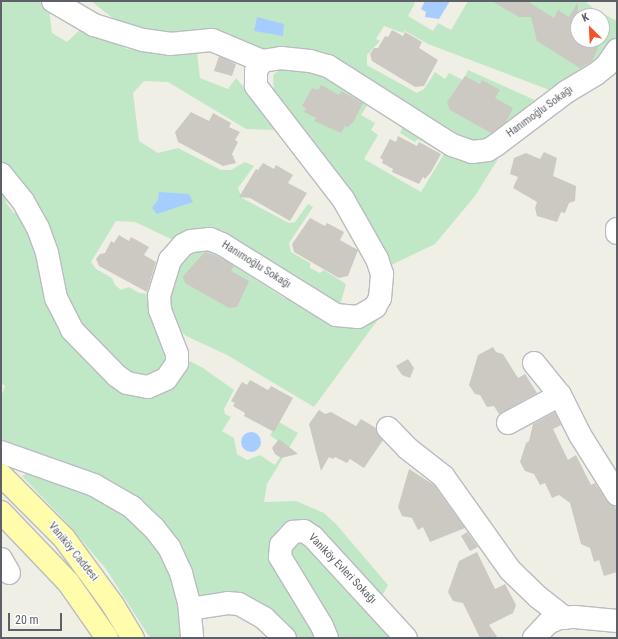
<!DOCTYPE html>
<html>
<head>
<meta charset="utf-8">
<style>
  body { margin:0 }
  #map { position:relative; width:618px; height:639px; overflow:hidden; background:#f0efe5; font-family:"Roboto Condensed",sans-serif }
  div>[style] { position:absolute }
  .green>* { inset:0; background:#c1e8c6 }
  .water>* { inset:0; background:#a6cdff }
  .round { border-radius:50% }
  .building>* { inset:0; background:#cbc9c2 }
  .roads { filter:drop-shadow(1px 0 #babcc1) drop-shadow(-1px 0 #babcc1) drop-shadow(0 1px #babcc1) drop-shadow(0 -1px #babcc1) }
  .street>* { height:22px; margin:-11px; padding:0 11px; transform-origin:11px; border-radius:11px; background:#fff }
  .primary>* { height:22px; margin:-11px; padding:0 11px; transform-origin:11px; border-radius:11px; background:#fffcab }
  span { translate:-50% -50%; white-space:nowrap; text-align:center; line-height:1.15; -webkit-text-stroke:3px #fff; paint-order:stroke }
  .street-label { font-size:11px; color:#5d6066 }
  .frame { position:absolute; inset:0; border:2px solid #5d6066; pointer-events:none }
  .north { position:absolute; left:570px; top:8px; width:40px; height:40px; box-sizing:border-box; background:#fff; border:1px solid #bebfc2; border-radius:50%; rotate:336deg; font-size:11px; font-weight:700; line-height:16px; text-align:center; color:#5d6066 }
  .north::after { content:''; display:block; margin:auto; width:14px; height:18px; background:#f1542a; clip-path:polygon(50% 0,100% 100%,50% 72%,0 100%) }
  .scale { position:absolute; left:8px; top:613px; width:54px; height:18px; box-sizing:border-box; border:2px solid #5d6066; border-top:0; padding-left:5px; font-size:12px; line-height:14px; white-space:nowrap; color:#5d6066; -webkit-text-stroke:3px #fff; paint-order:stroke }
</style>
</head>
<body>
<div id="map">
  <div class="green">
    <i style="clip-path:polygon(1px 1px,38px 1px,49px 8px,52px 33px,67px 42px,84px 26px,127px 49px,162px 53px,197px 52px,200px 78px,228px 89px,236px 78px,279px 130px,246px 129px,168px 82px,144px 81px,133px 93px,139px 141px,158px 153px,178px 148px,221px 170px,231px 170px,245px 162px,254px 166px,238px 188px,242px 198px,289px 223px,295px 222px,308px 204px,313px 207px,289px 243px,291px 252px,310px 263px,310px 268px,320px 273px,324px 270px,346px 284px,340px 305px,243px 246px,175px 241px,135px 222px,116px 221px,91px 262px,96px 269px,112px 278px,115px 285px,121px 290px,129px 287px,139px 293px,152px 294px,168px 357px,160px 372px,137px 378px,82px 333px,1px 167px)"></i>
    <i style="clip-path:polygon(evenodd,91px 1px,412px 1px,415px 3px,408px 16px,433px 31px,438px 23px,451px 30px,468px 1px,585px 1px,594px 9px,617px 21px,617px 38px,606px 55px,552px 91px,428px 44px,405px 31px,403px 33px,384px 26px,376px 39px,380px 41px,367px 55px,367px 65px,417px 93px,424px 89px,435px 72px,445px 79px,449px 73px,463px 80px,468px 70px,535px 100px,512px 124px,473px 146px,339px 64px,157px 34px,119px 23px,91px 1px,578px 16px,602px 16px,602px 40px,578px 40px,578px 16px)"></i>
    <i style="clip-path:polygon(281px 68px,321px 73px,370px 101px,361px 115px,375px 123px,371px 130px,378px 135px,364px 159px,421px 192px,444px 154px,418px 139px,415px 142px,400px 133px,405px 121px,503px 151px,475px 196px,435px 244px,389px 266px,384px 250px,370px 225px,274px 94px,273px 75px)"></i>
    <i style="clip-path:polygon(1px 186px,5px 191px,6px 203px,14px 213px,23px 213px,43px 267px,115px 382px,183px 374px,190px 361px,203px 368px,234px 390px,224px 409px,225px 414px,231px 417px,222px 431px,234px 438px,237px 454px,247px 460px,260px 455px,275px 465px,286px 447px,270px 435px,279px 422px,298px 433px,267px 484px,264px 502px,296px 501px,324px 513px,336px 524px,388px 585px,382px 596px,309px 524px,299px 520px,286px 523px,279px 528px,272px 541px,319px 638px,296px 638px,289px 629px,197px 597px,172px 533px,164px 522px,151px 513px,1px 446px,1px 397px,5px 386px,1px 383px)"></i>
    <i style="clip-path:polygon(206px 247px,238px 261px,242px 271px,284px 298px,292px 296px,372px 321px,379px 318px,314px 407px,227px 355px,186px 336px,176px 326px,167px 299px,174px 276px,186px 259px,196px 250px)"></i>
    <i style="clip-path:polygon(28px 473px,59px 477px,135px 519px,171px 566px,186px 638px,150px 638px,106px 569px,66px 522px,22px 476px)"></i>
    <i style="clip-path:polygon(298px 539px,309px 543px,395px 638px,331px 638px,287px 546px)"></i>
  </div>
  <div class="water">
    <i style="clip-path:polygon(425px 1px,450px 1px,439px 19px,425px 17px,426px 12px,421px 9px)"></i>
    <i style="clip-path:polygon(257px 17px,284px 24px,283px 36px,254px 31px)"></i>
    <i style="clip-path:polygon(159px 192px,189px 194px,193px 202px,157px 214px,152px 208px,158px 200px)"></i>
    <i class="round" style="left:241px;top:432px;width:20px;height:20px"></i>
  </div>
  <div class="building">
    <i style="clip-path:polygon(492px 1px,527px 1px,554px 18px,558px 10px,569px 17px,578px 2px,578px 40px,602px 40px,592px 61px,580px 68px,537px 41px,531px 17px,519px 17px)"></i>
    <i style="clip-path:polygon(392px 30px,403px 36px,405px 32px,422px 42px,419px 48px,438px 60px,424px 86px,415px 87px,372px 61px,370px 54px,374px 48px,378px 48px,385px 36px,388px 37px)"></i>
    <i style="clip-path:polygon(219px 56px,236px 64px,232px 76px,214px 71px)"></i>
    <i style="clip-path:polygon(465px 76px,480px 84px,482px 80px,500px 90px,495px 98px,513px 108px,506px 122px,491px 133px,450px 110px,447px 102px)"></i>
    <i style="clip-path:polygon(321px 85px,339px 95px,341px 91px,363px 103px,354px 121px,348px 127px,345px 126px,341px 133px,314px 121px,316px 118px,304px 112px,306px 108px,302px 106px,312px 88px,318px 90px)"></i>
    <i style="clip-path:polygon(191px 112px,209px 121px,213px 113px,231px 123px,229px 127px,240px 132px,235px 140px,238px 142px,232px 154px,236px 163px,223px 166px,178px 142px,175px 132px)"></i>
    <i style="clip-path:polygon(398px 136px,417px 146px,419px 142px,441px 154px,431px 172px,425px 179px,423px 177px,419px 184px,392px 172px,393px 169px,382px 163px,383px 160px,380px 158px,390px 139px,396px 142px)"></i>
    <i style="clip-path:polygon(544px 152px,557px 158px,553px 176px,576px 186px,575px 201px,569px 203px,565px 213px,561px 212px,557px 222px,537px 216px,535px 208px,537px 202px,513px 188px,518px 177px,510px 174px,514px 158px,526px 153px,540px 159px)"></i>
    <i style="clip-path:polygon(263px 163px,274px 169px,276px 165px,293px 175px,288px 183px,307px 193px,290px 221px,250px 198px,239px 197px,256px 169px,258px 170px)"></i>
    <i style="clip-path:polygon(310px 218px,325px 226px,327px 223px,344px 232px,340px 240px,358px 250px,348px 276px,339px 278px,294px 252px,292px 244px)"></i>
    <i style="clip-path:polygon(119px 235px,129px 241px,131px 237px,149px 247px,144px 255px,156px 262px,147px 292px,99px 266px,96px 259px,100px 254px,105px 253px,111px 241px,114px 243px)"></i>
    <i style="clip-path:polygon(205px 252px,217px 256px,234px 266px,231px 271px,249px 281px,237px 307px,229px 308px,185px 283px,183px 276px)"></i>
    <i style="clip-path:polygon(493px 347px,496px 352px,503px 354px,518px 378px,525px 374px,537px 393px,499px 414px,494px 406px,487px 407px,480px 395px,475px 394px,469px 385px,478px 355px)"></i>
    <i style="clip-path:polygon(408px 359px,414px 368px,410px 378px,402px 375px,396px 366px)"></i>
    <i style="clip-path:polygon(250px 380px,268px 390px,271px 386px,293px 398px,274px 432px,244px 416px,245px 413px,233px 406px,235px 403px,231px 401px,242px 382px,247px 385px)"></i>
    <i style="clip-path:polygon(319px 410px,325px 414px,331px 412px,356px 426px,361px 419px,376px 428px,383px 440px,364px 468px,350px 459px,347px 463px,335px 457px,333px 459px,329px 457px,321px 471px,309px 424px)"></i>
    <i style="clip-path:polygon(555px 412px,561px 425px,553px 429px,568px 460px,576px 455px,591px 485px,595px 483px,607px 501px,615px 506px,617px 513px,617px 572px,604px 576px,599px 560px,594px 562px,590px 548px,581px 544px,570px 503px,559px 495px,552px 498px,545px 483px,540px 485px,534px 474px,525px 471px,520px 462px,526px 443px,529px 441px,533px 424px)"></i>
    <i style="clip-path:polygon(279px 439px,298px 454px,281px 458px,275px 454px,272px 448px)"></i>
    <i style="clip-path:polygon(409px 469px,434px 485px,465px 528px,430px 542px,423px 527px,418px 530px,412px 518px,402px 516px,398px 507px)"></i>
    <i style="clip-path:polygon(467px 532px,478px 547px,470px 551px,461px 536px)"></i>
    <i style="clip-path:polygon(477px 552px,495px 589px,505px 584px,516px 605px,513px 613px,489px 625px,498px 638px,480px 638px,463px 603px,453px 601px,448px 592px,459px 561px)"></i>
  </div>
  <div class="roads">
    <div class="street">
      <i style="left:53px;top:1px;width:48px;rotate:30.3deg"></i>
      <i style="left:94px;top:25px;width:51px;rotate:17deg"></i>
      <i style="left:143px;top:40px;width:27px;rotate:8deg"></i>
      <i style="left:170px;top:44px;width:42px;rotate:-5.4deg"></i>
      <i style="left:212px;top:40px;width:54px;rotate:22.8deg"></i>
      <i style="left:1px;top:174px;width:35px;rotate:51deg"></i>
      <i style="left:23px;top:201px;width:31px;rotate:61deg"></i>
      <i style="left:38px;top:228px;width:27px;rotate:70deg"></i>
      <i style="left:47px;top:253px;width:46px;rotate:78.7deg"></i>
      <i style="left:56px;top:298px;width:36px;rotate:63deg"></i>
      <i style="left:72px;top:330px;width:64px;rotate:45.6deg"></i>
      <i style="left:117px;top:376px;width:12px;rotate:35deg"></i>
      <i style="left:127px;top:383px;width:21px;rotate:11deg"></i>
      <i style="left:148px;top:387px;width:20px;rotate:-24deg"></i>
      <i style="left:166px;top:379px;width:19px;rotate:-55deg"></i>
      <i style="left:177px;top:363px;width:9px;rotate:-90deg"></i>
      <i style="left:177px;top:354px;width:47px;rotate:-111.1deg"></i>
      <i style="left:160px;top:310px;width:14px;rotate:-94deg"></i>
      <i style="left:159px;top:296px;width:38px;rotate:-73deg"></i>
      <i style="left:170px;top:260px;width:20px;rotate:-49deg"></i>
      <i style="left:183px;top:245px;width:9px;rotate:-27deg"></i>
      <i style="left:191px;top:241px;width:19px;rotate:-6deg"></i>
      <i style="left:210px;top:239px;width:13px;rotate:23deg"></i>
      <i style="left:222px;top:244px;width:134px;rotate:31.9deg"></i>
      <i style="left:336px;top:315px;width:22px;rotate:5deg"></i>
      <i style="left:358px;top:317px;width:20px;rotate:-30deg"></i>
      <i style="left:375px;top:307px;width:10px;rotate:-61deg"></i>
      <i style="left:380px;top:298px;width:24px;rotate:-85deg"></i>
      <i style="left:382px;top:274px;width:16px;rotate:-108deg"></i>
      <i style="left:377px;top:259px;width:69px;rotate:-119.5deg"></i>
      <i style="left:343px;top:199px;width:143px;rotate:-127.6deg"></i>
      <i style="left:256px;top:86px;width:15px;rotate:-90deg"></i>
      <i style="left:256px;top:71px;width:12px;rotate:-59deg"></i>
      <i style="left:262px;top:61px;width:19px;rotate:-9deg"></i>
      <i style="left:281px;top:58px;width:29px;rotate:6deg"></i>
      <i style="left:310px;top:61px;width:19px;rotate:16deg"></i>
      <i style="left:328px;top:66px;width:147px;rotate:32.5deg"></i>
      <i style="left:452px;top:145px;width:21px;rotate:19deg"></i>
      <i style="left:472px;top:152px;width:16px;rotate:-7deg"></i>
      <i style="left:488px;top:150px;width:9px;rotate:-32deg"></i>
      <i style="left:496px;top:145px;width:88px;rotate:-37.1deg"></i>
      <i style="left:566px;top:92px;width:35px;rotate:-31deg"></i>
      <i style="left:596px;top:74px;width:14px;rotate:-39deg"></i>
      <i style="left:607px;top:65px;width:18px;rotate:-56deg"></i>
      <i style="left:617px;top:229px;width:4px;rotate:90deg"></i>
      <i style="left:534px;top:363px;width:41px;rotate:50.9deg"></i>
      <i style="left:560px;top:395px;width:45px;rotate:63.4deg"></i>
      <i style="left:580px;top:435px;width:70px;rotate:57.9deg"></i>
      <i style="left:508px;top:423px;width:59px;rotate:-28.3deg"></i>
      <i style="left:388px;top:428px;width:28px;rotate:46deg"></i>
      <i style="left:407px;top:448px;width:46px;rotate:37.9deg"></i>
      <i style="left:443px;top:476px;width:115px;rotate:54.5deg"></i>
      <i style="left:510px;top:570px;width:39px;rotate:44deg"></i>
      <i style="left:538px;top:597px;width:34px;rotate:38deg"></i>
      <i style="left:1px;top:452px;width:99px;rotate:19.5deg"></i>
      <i style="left:94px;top:485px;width:44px;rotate:30.1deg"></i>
      <i style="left:132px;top:507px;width:30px;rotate:44deg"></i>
      <i style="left:154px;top:528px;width:24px;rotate:52deg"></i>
      <i style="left:169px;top:547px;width:29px;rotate:65deg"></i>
      <i style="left:181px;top:573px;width:30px;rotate:75deg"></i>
      <i style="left:189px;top:602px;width:36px;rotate:85deg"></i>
      <i style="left:1px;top:559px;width:16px;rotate:60deg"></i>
      <i style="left:190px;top:609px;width:38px;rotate:-9deg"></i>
      <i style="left:228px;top:603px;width:11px;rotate:5deg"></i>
      <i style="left:239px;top:604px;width:29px;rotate:29deg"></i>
      <i style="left:264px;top:618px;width:29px;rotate:44deg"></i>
      <i style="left:327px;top:638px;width:13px;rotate:-113deg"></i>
      <i style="left:322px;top:626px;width:81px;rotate:-121.3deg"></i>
      <i style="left:280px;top:557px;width:12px;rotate:-85deg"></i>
      <i style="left:281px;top:545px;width:18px;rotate:-47deg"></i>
      <i style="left:293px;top:532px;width:11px;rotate:-5deg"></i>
      <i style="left:304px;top:531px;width:11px;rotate:34deg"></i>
      <i style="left:313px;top:537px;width:137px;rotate:47.4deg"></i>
      <i style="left:534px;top:638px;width:21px;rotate:-47deg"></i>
      <i style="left:548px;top:623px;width:12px;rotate:-24deg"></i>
      <i style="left:559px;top:618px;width:16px;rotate:-4deg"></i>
      <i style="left:575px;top:617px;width:42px;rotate:5.4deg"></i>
    </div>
    <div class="primary">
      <i style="left:1px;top:475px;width:89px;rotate:45deg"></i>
      <i style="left:64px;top:538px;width:83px;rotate:53.8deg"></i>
      <i style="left:113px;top:605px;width:39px;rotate:59deg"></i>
      <i style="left:1px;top:512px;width:97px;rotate:46.3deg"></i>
      <i style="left:68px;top:582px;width:68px;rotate:55.1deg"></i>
    </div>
  </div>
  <div class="street-label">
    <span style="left:540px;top:112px;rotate:-36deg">Hanımoğlu Sokağı</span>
    <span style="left:256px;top:265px;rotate:32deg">Hanımoğlu Sokağı</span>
    <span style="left:73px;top:552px;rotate:51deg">Vaniköy Caddesi</span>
    <span style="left:342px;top:569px;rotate:46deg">Vaniköy Evleri Sokağı</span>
  </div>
  <div class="frame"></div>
  <div class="north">K</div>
  <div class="scale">20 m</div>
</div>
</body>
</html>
